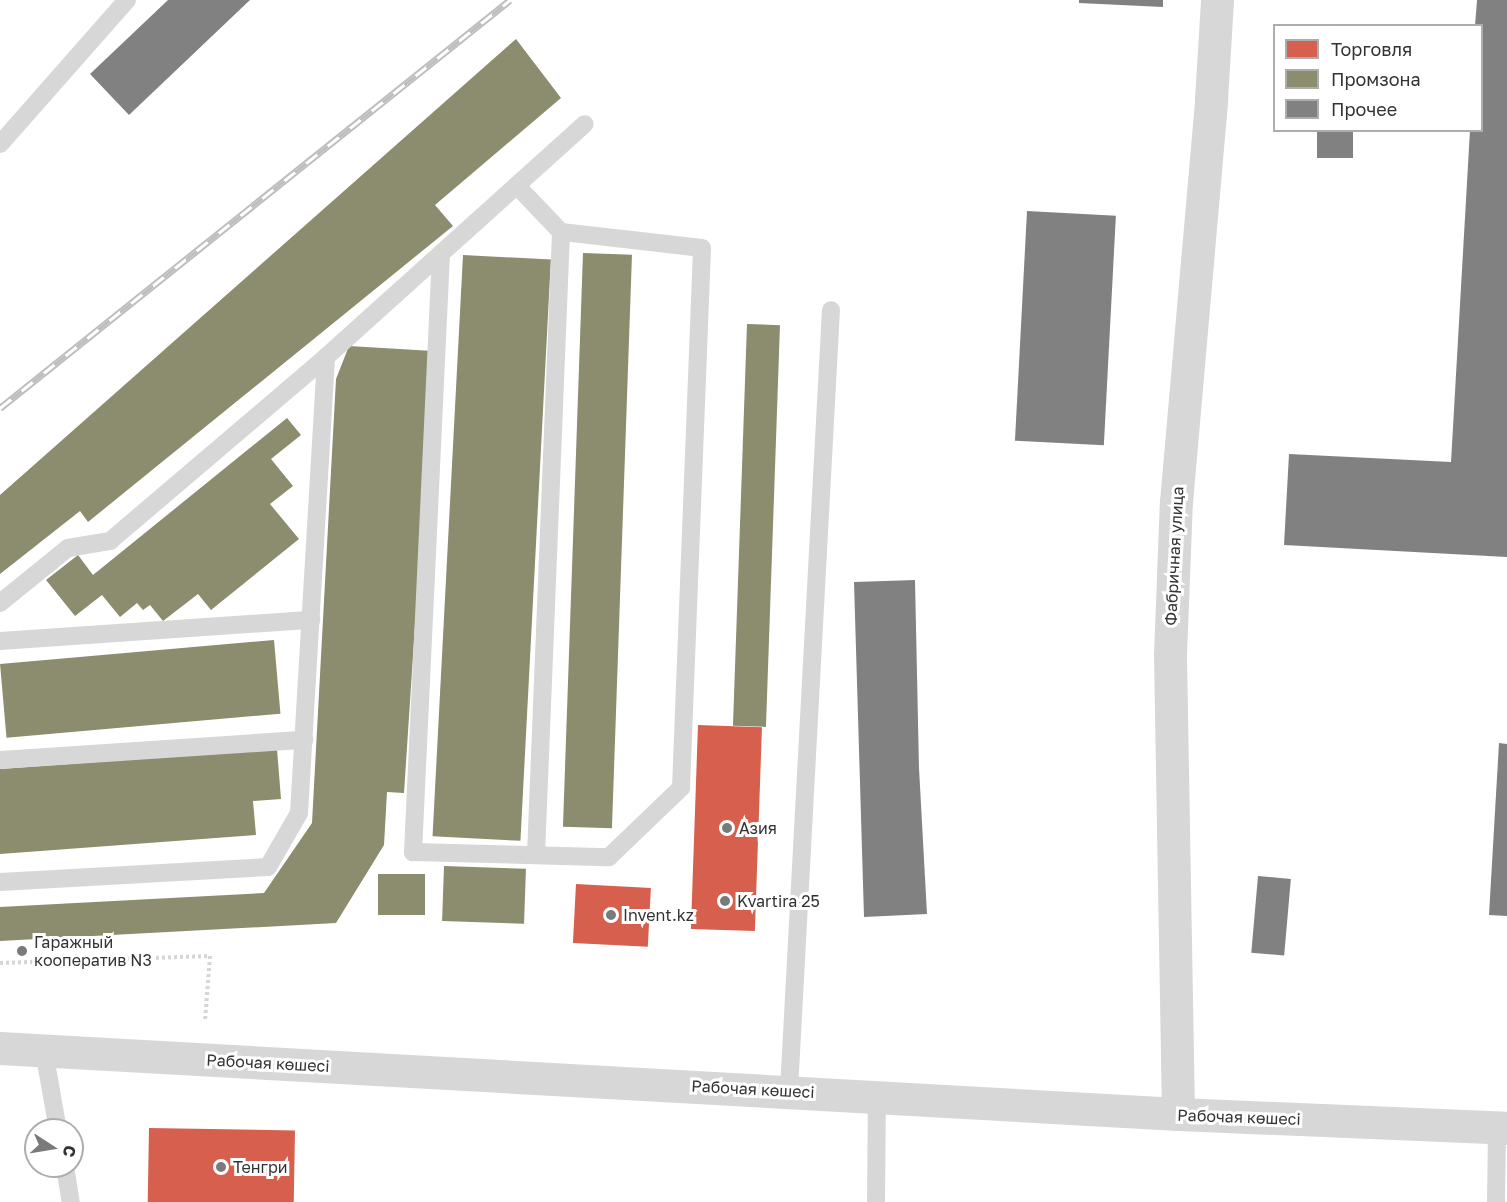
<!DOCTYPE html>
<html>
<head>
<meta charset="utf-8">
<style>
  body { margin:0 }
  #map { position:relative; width:1507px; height:1202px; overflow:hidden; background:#fff; font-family:"Golos Text",sans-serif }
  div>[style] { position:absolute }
  .shops>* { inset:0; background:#d6604d; transform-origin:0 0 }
  .industry>* { inset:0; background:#8c8c6e; transform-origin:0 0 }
  .building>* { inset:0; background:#818181; transform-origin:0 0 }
  .path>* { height:4px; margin-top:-2px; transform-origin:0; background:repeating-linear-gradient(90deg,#d6d6d6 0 3px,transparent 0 6px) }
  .lane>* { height:18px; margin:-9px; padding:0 9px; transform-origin:9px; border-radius:9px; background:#d7d7d7 }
  .street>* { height:33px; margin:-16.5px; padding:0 16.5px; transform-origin:16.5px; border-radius:16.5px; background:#d7d7d7 }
  .rail>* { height:7px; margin-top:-3.5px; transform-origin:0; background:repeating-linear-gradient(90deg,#fff 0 14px,#bebebe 0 28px); box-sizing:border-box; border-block:2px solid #bebebe }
  .dots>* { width:16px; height:16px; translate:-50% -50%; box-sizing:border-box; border:3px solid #fff; border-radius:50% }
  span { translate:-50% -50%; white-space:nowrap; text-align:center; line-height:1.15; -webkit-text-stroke:6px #fff; paint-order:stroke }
  .street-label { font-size:16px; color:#333 }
  .poi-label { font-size:16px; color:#333 }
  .left { translate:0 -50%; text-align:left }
  .legend { position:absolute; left:1273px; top:24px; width:210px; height:108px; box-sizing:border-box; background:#fff; border:2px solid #adadad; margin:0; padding:8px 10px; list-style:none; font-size:18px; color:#333 }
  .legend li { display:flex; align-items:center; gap:12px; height:30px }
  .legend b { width:30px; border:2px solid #adadad }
  .north { position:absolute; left:24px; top:1118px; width:60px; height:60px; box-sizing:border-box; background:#fff; border:2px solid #adadad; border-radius:50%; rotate:102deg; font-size:16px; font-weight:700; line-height:24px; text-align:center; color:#333 }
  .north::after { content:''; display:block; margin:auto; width:21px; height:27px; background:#7a7a7a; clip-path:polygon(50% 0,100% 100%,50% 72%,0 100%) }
</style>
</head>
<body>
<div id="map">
  <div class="shops">
    <i style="left:698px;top:725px;width:64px;height:204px;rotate:2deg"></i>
    <i style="left:576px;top:884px;width:75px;height:59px;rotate:3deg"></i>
    <i style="left:149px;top:1128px;width:146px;height:74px;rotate:1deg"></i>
  </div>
  <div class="industry">
    <i style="clip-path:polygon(516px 39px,561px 98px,435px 205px,453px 226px,88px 522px,80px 511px,0 574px,0 495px)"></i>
    <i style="left:583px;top:253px;width:49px;height:574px;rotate:2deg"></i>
    <i style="left:463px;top:255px;width:88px;height:582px;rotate:3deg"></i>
    <i style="left:747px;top:324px;width:33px;height:402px;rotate:2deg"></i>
    <i style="clip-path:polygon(349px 346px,433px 351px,404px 793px,387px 792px,384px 845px,336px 923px,0 941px,0 907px,264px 893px,312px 823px,336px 379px)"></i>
    <i style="clip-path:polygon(287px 418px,301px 435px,271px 459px,293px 486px,270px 504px,299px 539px,211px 610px,198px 594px,163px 621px,150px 605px,143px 610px,137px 603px,120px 617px,102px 595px,75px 616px,46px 580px,78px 555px,93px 575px)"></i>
    <i style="left:274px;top:640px;width:74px;height:275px;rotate:85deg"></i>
    <i style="clip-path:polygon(277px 749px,281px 799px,253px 801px,256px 835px,0 854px,0 769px)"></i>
    <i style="left:444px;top:866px;width:82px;height:55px;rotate:2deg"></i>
    <i style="left:378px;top:874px;width:47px;height:41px"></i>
  </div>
  <div class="building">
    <i style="clip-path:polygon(168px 0,250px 0,129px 115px,90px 74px)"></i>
    <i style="clip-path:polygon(1079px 0,1163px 0,1163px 7px,1079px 3px)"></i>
    <i style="clip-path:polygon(1477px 0,1507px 0,1507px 557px,1284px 545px,1289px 454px,1451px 462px,1470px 130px,1482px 130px,1482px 26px,1475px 26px)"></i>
    <i style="left:1317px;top:130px;width:36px;height:28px"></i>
    <i style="left:1027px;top:211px;width:89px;height:230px;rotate:3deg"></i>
    <i style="clip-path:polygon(915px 580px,919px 768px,927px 914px,864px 917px,854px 582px)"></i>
    <i style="clip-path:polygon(1499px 743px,1507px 744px,1507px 916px,1489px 915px)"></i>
    <i style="left:1258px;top:876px;width:33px;height:77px;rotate:5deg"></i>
  </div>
  <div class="path">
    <i style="left:0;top:963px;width:210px;rotate:-1.9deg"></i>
    <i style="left:210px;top:956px;width:65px;rotate:94.4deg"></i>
  </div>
  <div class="lane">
    <i style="left:0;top:144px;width:192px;rotate:-48.6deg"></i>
    <i style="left:441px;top:254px;width:599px;rotate:92.68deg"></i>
    <i style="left:413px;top:852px;width:196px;rotate:1.5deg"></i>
    <i style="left:609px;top:857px;width:100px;rotate:-43.8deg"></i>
    <i style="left:681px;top:788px;width:540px;rotate:-87.77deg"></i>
    <i style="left:702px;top:248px;width:142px;rotate:-173.5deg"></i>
    <i style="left:561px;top:232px;width:64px;rotate:-133.7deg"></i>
    <i style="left:0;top:603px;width:87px;rotate:-39deg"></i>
    <i style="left:68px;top:548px;width:43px;rotate:-9.5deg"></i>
    <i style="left:110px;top:541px;width:284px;rotate:-40.4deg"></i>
    <i style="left:326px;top:357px;width:348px;rotate:-42deg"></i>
    <i style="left:0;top:641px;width:312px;rotate:-3.9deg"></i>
    <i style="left:0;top:760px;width:305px;rotate:-3.8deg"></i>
    <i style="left:536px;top:855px;width:624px;rotate:-87.7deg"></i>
    <i style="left:0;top:882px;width:268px;rotate:-3.2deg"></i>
    <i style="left:268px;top:867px;width:62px;rotate:-60.1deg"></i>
    <i style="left:299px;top:813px;width:457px;rotate:-86.6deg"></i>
    <i style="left:44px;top:1051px;width:80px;rotate:80deg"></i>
    <i style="left:789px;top:1090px;width:781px;rotate:-86.92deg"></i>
    <i style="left:65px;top:1166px;width:36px;rotate:81deg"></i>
    <i style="left:876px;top:1202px;width:106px;rotate:-89.5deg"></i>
    <i style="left:1496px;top:1202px;width:75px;rotate:-89.2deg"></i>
  </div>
  <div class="street">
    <i style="left:0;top:1048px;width:1180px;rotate:3.21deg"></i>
    <i style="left:1178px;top:1114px;width:329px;rotate:2.4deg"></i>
    <i style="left:1178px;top:1114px;width:459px;rotate:-91deg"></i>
    <i style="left:1170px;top:655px;width:153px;rotate:-87.8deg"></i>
    <i style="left:1176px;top:502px;width:405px;rotate:-85deg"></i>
    <i style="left:1211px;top:99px;width:99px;rotate:-86.5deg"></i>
  </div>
  <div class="rail">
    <i style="left:0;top:408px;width:653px;rotate:-38.66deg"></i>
  </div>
  <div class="dots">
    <i style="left:727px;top:828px;background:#7a7a7a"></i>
    <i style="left:725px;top:901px;background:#7a7a7a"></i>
    <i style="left:611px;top:915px;background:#7a7a7a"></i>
    <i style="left:22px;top:951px;background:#7a7a7a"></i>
    <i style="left:221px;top:1167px;background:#7a7a7a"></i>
  </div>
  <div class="street-label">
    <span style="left:1174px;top:556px;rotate:-87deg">Фабричная улица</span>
    <span style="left:268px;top:1063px;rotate:3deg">Рабочая көшесі</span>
    <span style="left:753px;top:1089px;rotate:3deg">Рабочая көшесі</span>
    <span style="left:1239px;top:1117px;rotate:2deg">Рабочая көшесі</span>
  </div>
  <div class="poi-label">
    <span class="left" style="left:739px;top:828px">Азия</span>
    <span class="left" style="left:737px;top:901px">Kvartira 25</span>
    <span class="left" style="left:623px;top:915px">Invent.kz</span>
    <span class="left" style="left:34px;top:951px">Гаражный<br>кооператив N3</span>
    <span class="left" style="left:233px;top:1167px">Тенгри</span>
  </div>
  <ul class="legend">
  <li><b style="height:16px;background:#d6604d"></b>Торговля</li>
  <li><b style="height:16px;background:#8c8c6e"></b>Промзона</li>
  <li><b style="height:16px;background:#818181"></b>Прочее</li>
  </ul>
  <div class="north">С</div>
</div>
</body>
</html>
